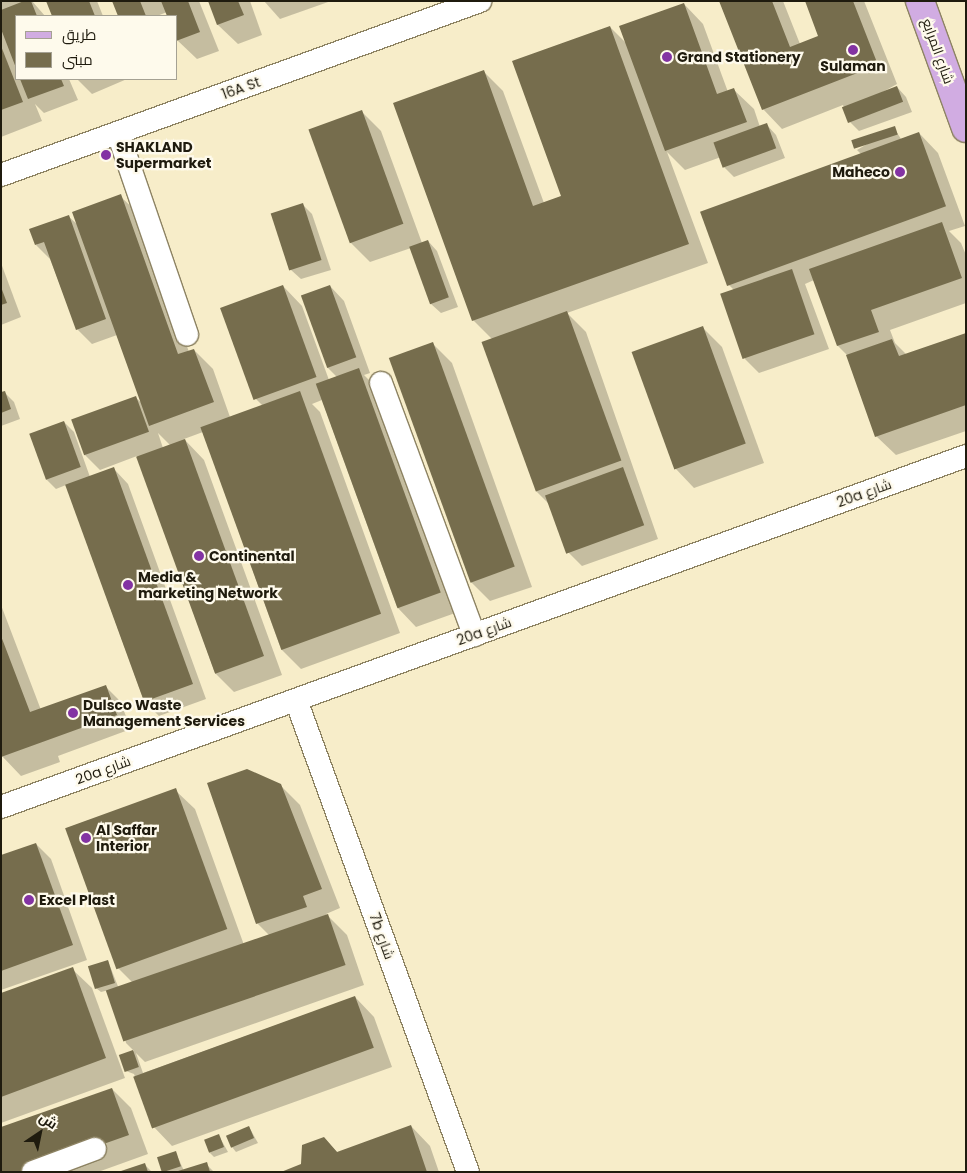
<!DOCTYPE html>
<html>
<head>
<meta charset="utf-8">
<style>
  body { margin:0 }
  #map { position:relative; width:967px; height:1173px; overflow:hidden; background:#f7edc9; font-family:Poppins,Cairo,sans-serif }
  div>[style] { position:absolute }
  .shadow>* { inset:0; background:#0003 }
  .building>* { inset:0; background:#766d4d; transform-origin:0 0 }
  .roads { filter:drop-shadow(1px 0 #8d8363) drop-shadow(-1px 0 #8d8363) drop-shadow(0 1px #8d8363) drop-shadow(0 -1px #8d8363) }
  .minor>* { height:22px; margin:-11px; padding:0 11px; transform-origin:11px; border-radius:11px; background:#fff }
  .major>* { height:28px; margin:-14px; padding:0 14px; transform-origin:14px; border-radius:14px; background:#d1ace2 }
  .dots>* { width:14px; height:14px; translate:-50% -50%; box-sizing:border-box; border:2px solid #fefaec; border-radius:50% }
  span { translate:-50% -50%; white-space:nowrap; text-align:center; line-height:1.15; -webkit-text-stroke:4.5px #fefaec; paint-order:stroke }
  .street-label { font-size:14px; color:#1f1b0e }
  .poi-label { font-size:14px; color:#1f1b0e; font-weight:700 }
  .left { translate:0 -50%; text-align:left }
  .right { translate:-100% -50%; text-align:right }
  .frame { position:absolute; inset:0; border:2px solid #1f1b0e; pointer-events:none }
  .legend { position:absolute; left:15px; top:15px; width:162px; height:65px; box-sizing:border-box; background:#fefaec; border:1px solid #a5a193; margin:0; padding:6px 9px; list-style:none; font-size:15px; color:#1f1b0e }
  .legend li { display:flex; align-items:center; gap:10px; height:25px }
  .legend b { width:25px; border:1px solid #a5a193 }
  .north { position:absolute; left:15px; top:1108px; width:50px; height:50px; -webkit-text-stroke:4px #fefaec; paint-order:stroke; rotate:34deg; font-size:14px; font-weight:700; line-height:20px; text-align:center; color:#1f1b0e }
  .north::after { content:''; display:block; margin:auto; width:18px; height:22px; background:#1f1b0e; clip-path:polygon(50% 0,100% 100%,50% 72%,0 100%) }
</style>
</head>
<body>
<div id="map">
  <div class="shadow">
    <i style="clip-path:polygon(1px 1px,32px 1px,45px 16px,16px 16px,16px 79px,69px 79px,78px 100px,44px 113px,35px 104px,42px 121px,1px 137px)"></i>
    <i style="clip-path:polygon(47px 1px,97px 1px,103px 16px,53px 16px)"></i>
    <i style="clip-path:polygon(114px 1px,199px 1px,219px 51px,197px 59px,177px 40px,176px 16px,168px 16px,167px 12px,157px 16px,119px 16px)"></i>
    <i style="clip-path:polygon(209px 1px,250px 1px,262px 35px,238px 44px,218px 25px)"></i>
    <i style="clip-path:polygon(264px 1px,331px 1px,280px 19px)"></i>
    <i style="clip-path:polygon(720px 1px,783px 1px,800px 44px,820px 37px,806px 1px,864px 1px,897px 84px,881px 93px,897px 87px,906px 97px,912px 112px,859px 131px,849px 121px,843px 105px,782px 129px,763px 109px)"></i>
    <i style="clip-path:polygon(684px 4px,703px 24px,728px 92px,734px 90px,754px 109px,760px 127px,767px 125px,776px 135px,785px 158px,734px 177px,724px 167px,721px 157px,685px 170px,667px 152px,708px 263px,567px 313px,586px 332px,658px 539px,582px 566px,567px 551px,551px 506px,536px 491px,492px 339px,473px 320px,484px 72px,503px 91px,544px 203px,562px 196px,610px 27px,627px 44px)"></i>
    <i style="clip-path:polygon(127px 79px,92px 94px,77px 79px)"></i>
    <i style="clip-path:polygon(362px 112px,381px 131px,422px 243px,428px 241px,437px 251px,458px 307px,441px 313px,431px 304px,411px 248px,370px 262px,351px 243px)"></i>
    <i style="clip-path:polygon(894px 128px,901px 139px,919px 133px,938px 153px,965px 226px,949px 231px,961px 243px,966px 255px,966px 303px,890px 330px,895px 343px,907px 355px,966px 334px,966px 431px,896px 455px,876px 436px,848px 356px,838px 346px,814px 280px,805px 284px,829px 349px,759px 373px,745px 359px,735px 291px,729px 285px,702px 212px,861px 154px,857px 150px)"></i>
    <i style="clip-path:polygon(evenodd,120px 196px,140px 215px,189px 352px,194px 350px,213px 369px,230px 417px,263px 406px,255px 398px,283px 286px,302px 306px,329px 380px,337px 377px,328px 368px,303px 296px,330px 286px,344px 301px,370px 373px,364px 375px,378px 389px,458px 612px,416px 627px,397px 607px,322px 400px,312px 404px,320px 412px,400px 633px,301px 669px,281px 649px,203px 432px,184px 439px,204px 460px,282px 675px,234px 692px,215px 673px,137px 456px,100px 470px,85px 455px,136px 398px,143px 404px,117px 335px,92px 344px,77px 329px,50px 259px,36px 245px,68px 216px,78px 225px,120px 196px,158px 433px,170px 445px,163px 448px,158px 433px)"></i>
    <i style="clip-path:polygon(303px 205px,312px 214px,331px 270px,301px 279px,291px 270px)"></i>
    <i style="clip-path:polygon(1px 263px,21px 317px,1px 325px)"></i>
    <i style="clip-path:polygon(703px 328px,722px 347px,764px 463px,694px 488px,675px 468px)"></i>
    <i style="clip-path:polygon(433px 344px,452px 363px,532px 587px,490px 601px,471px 582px)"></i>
    <i style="clip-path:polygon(4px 392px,14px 402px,20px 419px,1px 426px,1px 393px)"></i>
    <i style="clip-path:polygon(64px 422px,74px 432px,90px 477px,114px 469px,128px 484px,206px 699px,159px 716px,144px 701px,66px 485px,56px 489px,46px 479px)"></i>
    <i style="clip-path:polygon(1px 605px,41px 710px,105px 686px,120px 701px,131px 729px,58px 756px,60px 762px,21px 776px,1px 755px)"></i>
    <i style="clip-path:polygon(280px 785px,300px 805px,340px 908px,326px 914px,347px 935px,364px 985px,145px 1062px,136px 1053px,143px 1073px,355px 997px,374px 1017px,392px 1067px,172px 1146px,153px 1126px,134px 1074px,126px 1071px,121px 1055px,134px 1051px,126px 1043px,113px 989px,101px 992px,96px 988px,108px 961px,119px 989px,134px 984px,118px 968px,67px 828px,175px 790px,195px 809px,244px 945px,270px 936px,257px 923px)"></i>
    <i style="clip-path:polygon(36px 844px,51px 859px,87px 960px,1px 990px,1px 856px)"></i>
    <i style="clip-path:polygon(72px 969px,92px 988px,125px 1078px,1px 1123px,1px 994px)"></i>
    <i style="clip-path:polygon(112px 1089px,131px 1108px,148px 1154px,98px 1172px,1px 1172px)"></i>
    <i style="clip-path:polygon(411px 1126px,430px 1146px,439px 1172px,283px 1172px,302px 1165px,324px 1138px,338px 1153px)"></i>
    <i style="clip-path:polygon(249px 1127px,258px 1143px,236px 1152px,232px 1147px)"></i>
    <i style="clip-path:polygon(219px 1136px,228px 1152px,214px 1157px,210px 1153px)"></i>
    <i style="clip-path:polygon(176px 1153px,184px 1171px,206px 1164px,214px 1172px,163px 1172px,159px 1158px)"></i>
    <i style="clip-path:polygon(145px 1165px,152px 1172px,124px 1172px)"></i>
  </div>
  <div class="building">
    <i style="clip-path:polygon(24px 1px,31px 1px,37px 16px,16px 16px,16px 68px,1px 29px,1px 10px)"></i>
    <i style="clip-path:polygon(46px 1px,89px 1px,95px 16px,52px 16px)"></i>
    <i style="clip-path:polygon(112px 1px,140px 1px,146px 16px,118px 16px)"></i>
    <i style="clip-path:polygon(161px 1px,188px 1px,200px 32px,176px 41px,176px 16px,167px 16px)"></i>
    <i style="clip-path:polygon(208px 1px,238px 1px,244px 15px,217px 25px)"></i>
    <i style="clip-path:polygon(719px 1px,772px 1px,790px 47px,818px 36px,805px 1px,853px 1px,878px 65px,762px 110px)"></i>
    <i style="clip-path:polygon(684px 3px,717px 94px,734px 88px,747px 122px,665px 151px,619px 26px)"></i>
    <i style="clip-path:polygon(610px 26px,689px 244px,472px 321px,393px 103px,484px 70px,533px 206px,561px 196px,512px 61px)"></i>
    <i style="clip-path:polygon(1px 46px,23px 102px,1px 110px)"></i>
    <i style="clip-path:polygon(20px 79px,61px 79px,64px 86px,28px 99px)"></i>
    <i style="left:897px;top:86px;width:17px;height:59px;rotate:69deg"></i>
    <i style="left:362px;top:110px;width:121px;height:57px;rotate:70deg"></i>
    <i style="left:767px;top:123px;width:27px;height:57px;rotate:70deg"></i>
    <i style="left:895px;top:126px;width:9px;height:46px;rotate:72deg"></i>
    <i style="left:919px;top:132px;width:79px;height:233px;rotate:70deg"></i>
    <i style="clip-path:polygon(121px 194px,178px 354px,194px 349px,214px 402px,149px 426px,72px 212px)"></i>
    <i style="left:303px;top:203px;width:60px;height:34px;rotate:72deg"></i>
    <i style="clip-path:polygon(69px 215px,106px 319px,76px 330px,44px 242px,35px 245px,29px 229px)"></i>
    <i style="clip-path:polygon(942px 222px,962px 278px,871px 310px,879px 332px,837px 346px,809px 269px)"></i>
    <i style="left:428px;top:240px;width:61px;height:20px;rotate:70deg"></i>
    <i style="left:792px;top:269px;width:69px;height:76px;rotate:71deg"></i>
    <i style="left:283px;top:285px;width:98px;height:67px;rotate:70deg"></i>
    <i style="left:330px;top:285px;width:77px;height:31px;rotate:70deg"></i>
    <i style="clip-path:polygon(1px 287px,7px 303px,1px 305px)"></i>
    <i style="left:567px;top:311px;width:159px;height:91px;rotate:70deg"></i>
    <i style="left:703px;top:326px;width:125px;height:76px;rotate:70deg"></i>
    <i style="clip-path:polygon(966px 333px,966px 405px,875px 437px,846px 355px,892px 339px,899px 356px)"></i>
    <i style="left:433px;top:342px;width:239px;height:47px;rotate:70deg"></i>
    <i style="left:359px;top:368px;width:239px;height:46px;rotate:70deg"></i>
    <i style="clip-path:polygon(5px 391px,11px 409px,1px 413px,1px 392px)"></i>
    <i style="left:300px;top:391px;width:237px;height:106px;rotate:70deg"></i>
    <i style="left:136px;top:396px;width:38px;height:69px;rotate:70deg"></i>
    <i style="left:64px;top:421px;width:49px;height:37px;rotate:70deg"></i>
    <i style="left:185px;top:439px;width:231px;height:52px;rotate:70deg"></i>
    <i style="left:114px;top:467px;width:231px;height:52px;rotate:70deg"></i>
    <i style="left:623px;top:467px;width:62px;height:83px;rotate:70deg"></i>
    <i style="clip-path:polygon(1px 636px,30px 712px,106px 685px,117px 715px,1px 757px)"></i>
    <i style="clip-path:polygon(247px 769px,281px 784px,322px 889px,303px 896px,307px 907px,256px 924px,207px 783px)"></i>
    <i style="left:176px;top:788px;width:150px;height:118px;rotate:70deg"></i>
    <i style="clip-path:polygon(36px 843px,73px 945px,1px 971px,1px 855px)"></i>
    <i style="left:328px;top:914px;width:54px;height:235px;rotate:71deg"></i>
    <i style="left:108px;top:960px;width:24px;height:21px;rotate:73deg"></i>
    <i style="clip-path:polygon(73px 967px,106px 1058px,1px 1097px,1px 993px)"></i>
    <i style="left:355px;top:996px;width:55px;height:236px;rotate:70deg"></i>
    <i style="left:133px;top:1050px;width:18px;height:15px;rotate:71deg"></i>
    <i style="clip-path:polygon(112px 1088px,129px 1135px,24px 1172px,1px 1172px,1px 1127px)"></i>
    <i style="clip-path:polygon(411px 1125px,427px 1172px,281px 1172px,301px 1164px,302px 1145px,324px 1137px,337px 1152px)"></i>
    <i style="left:249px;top:1126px;width:13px;height:25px;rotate:67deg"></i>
    <i style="left:219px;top:1134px;width:14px;height:16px;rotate:69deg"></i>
    <i style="left:176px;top:1151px;width:16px;height:20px;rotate:72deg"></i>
    <i style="clip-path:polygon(207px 1162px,210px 1172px,178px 1172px,178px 1171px)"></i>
    <i style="clip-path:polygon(145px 1163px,148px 1172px,121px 1172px,121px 1171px)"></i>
  </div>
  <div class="roads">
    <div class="minor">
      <i style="left:118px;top:133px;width:213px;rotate:71.1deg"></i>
      <i style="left:1px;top:175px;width:510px;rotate:-19.96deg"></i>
      <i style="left:381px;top:383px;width:269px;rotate:69.7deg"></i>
      <i style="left:296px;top:700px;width:502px;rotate:69.98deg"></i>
      <i style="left:1px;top:807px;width:1027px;rotate:-19.99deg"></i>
      <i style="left:33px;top:1172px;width:66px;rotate:-20.4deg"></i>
    </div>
    <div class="major">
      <i style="left:920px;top:1px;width:135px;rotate:70.1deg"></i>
    </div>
  </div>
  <div class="dots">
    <i style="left:853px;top:50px;background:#8333a3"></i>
    <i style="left:667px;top:57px;background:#8333a3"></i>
    <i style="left:106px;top:155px;background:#8333a3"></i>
    <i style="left:900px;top:172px;background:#8333a3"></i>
    <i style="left:199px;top:556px;background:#8333a3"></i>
    <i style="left:128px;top:585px;background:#8333a3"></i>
    <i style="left:73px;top:713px;background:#8333a3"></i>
    <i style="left:86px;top:838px;background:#8333a3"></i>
    <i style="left:29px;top:900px;background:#8333a3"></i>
  </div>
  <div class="street-label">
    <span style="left:938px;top:51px;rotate:70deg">شارع المرابع</span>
    <span style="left:241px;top:88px;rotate:-20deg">16A St</span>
    <span style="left:864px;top:493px;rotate:-20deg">20a شارع</span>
    <span style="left:484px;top:631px;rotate:-20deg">20a شارع</span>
    <span style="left:103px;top:770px;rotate:-20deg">20a شارع</span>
    <span style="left:382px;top:936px;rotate:70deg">7b شارع</span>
  </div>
  <div class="poi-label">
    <span class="left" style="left:677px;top:57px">Grand Stationery</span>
    <span style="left:853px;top:66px">Sulaman</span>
    <span class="left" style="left:116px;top:155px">SHAKLAND<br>Supermarket</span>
    <span class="right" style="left:890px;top:172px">Maheco</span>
    <span class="left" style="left:209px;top:556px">Continental</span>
    <span class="left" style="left:138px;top:585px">Media &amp;<br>marketing Network</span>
    <span class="left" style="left:83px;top:713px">Dulsco Waste<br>Management Services</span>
    <span class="left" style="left:96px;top:838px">Al Saffar<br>Interior</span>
    <span class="left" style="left:39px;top:900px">Excel Plast</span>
  </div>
  <div class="frame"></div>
  <ul class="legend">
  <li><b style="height:6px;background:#d1ace2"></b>طريق</li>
  <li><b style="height:14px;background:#766d4d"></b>مبنى</li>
  </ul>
  <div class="north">ش</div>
</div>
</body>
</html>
